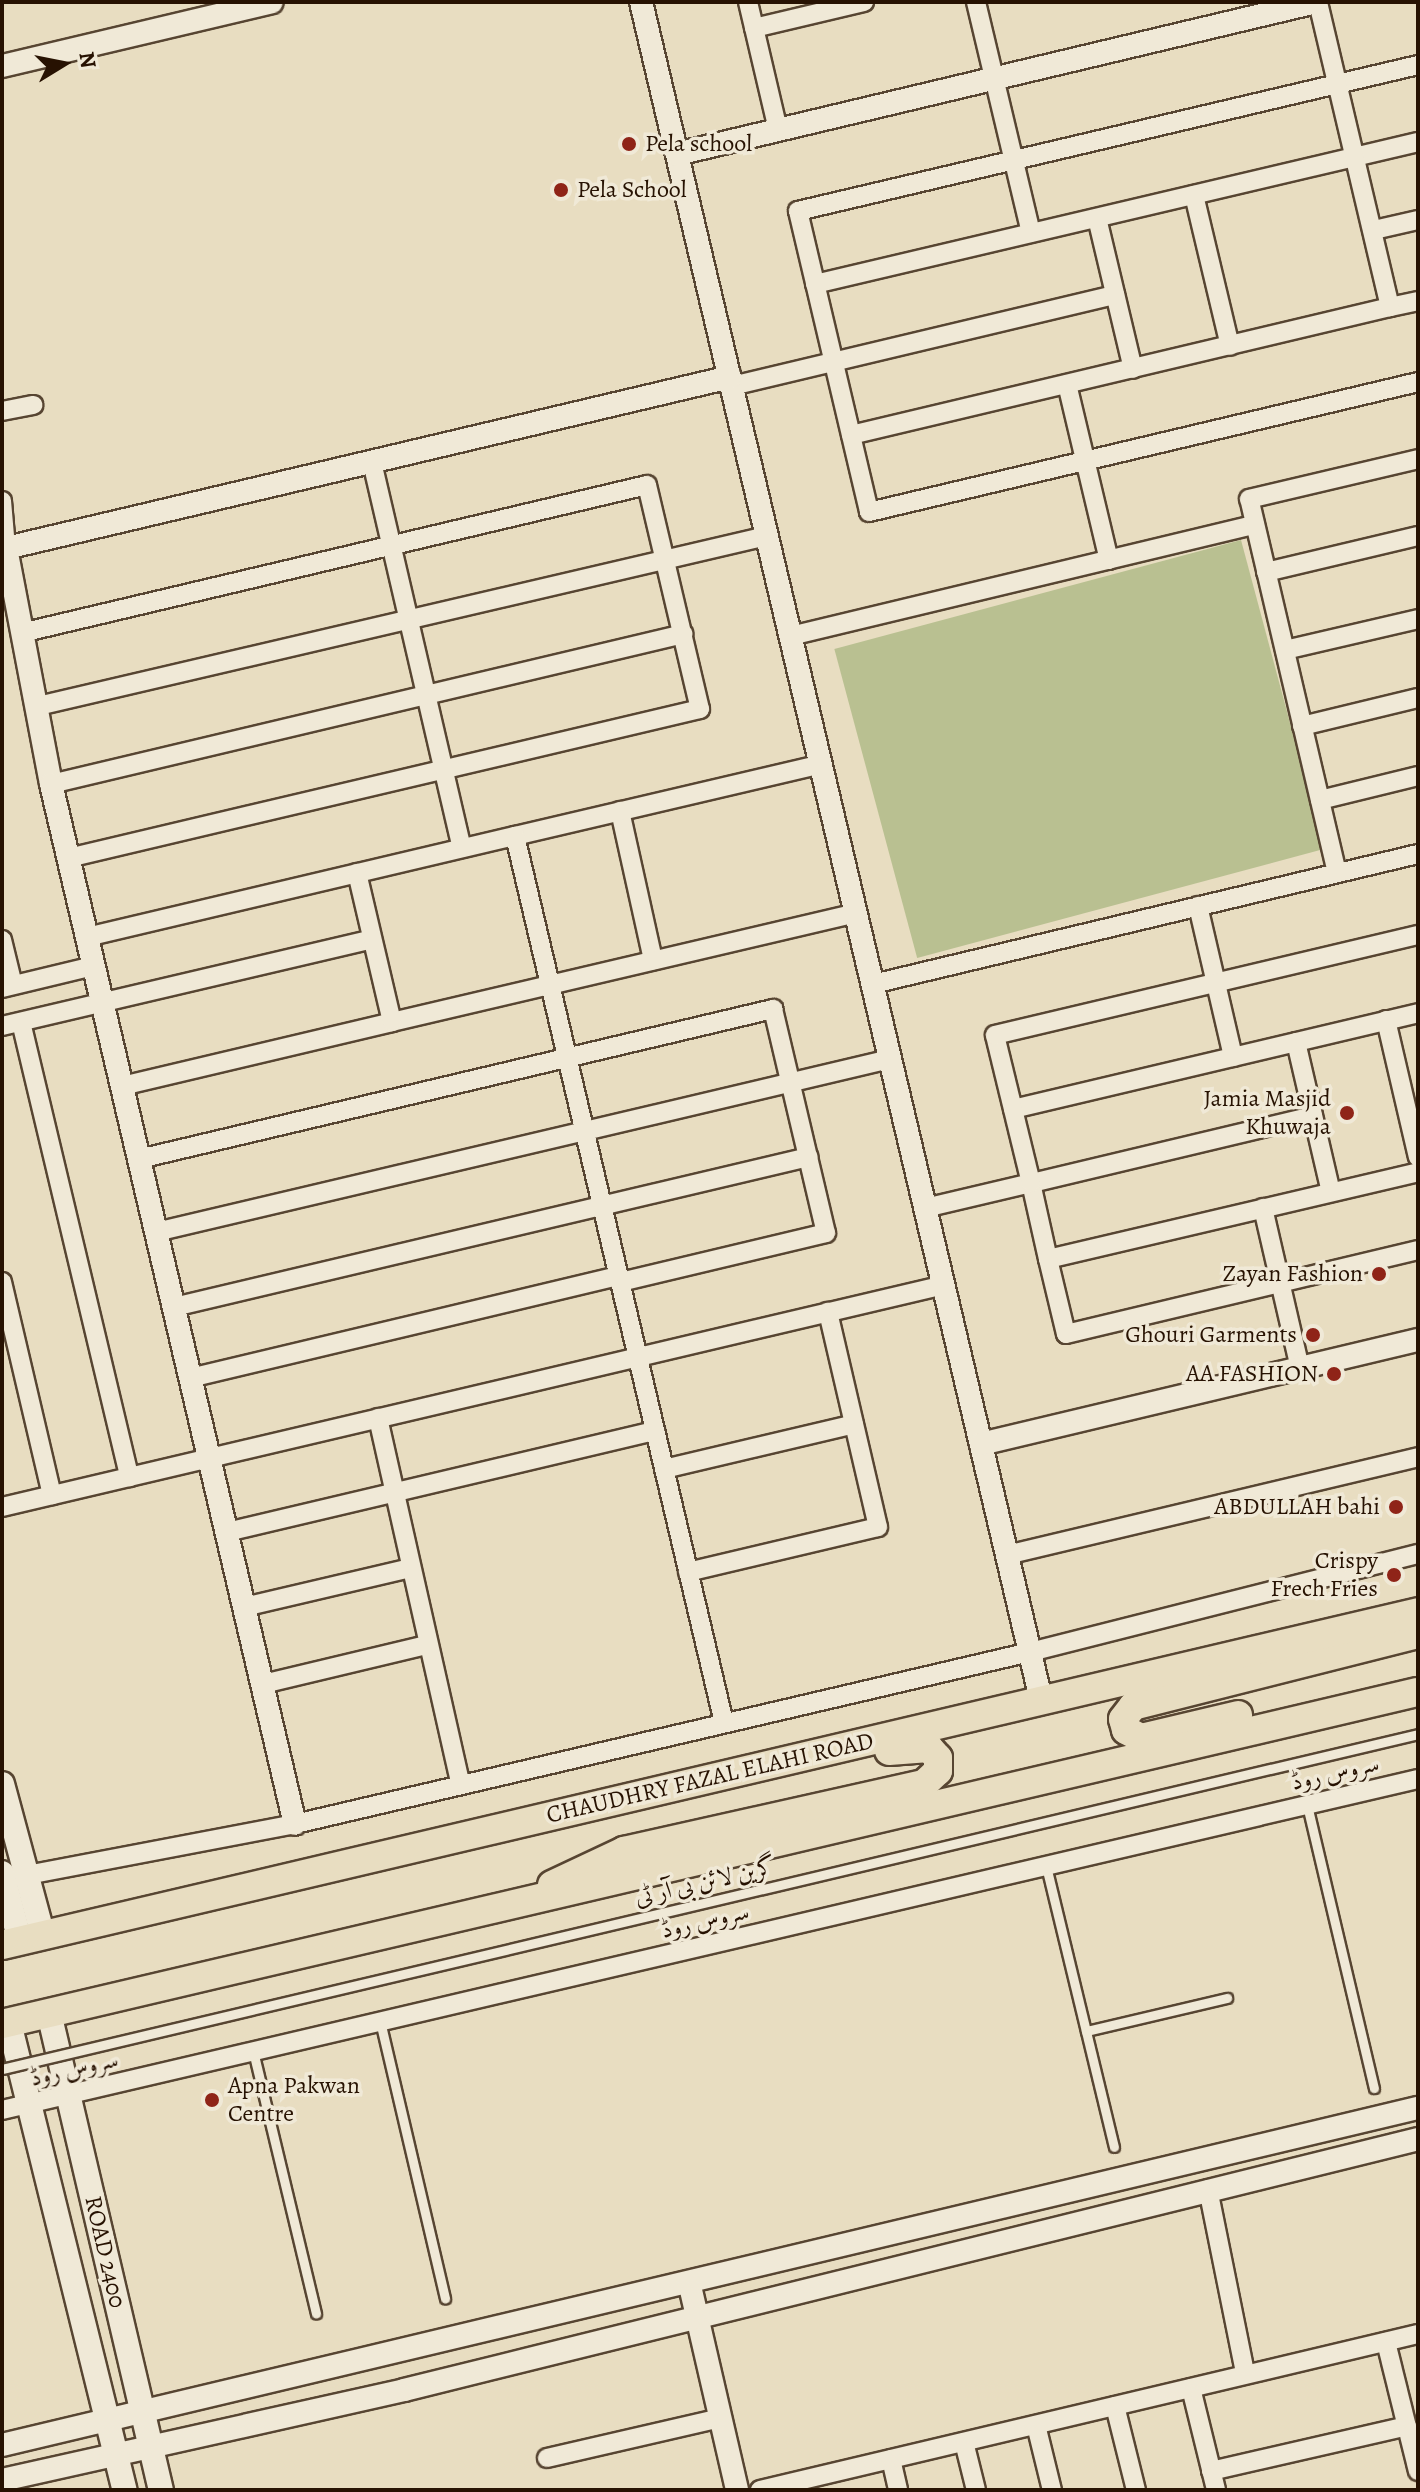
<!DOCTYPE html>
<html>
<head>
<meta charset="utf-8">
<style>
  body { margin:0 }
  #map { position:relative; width:1420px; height:2492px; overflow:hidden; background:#e8ddc1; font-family:Alegreya,Amiri,serif }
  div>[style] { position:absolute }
  .green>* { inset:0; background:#b9c091; transform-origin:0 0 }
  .roads { filter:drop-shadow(2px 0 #574532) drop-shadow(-2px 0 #574532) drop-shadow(0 2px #574532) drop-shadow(0 -2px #574532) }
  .service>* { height:9px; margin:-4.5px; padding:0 4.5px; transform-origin:4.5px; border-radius:4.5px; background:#f0e9d7 }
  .minor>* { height:18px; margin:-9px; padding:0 9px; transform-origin:9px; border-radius:9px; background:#f0e9d7 }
  .tertiary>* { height:22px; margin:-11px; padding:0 11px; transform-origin:11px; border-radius:11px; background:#f0e9d7 }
  .secondary>* { height:24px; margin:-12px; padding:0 12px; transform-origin:12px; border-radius:12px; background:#f0e9d7 }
  .primary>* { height:28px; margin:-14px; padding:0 14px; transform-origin:14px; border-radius:14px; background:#e8ddc1 }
  .bridges { filter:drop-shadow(2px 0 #574532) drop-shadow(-2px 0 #574532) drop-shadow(0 2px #574532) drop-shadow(0 -2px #574532) }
  .service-bridge>* { height:9px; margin:-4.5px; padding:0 4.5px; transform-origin:4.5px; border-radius:4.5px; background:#f0e9d7 }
  .dots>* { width:22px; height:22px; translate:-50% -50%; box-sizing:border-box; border:4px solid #f0e9d7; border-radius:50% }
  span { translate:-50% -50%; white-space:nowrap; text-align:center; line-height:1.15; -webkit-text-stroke:7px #f0e9d7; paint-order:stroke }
  .poi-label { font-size:24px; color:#271202 }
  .left { translate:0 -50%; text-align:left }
  .right { translate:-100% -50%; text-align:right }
  .street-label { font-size:24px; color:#271202 }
  .frame { position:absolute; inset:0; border:4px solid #271202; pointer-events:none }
  .north { position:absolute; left:24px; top:24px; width:80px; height:80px; -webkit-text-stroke:6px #f0e9d7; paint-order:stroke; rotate:80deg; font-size:22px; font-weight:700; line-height:32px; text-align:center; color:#271202 }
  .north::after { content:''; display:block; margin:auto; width:28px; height:36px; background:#271202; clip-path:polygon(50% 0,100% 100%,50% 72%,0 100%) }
</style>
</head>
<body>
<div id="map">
  <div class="green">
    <i style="left:1241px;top:540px;width:320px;height:421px;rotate:75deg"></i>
  </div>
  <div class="roads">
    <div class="service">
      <i style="left:1307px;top:1805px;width:291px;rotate:76.7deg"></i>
      <i style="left:1046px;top:1866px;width:289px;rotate:76.4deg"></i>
      <i style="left:380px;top:2021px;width:285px;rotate:76.8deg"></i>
      <i style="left:1086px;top:2031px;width:145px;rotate:-13.2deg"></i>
      <i style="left:253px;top:2051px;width:270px;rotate:76.5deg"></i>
    </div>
    <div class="minor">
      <i style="left:748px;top:2px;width:131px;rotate:76.8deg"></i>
      <i style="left:976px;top:2px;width:237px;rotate:76.6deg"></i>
      <i style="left:754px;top:28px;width:113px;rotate:-13.3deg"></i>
      <i style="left:1418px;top:65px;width:637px;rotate:166.75deg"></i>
      <i style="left:798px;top:211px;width:309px;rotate:76.7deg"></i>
      <i style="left:869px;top:512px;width:564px;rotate:-13.32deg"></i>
      <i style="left:1194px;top:195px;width:155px;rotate:76.6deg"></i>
      <i style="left:1097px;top:218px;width:155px;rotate:76.6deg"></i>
      <i style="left:1374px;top:230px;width:45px;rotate:-12.8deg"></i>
      <i style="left:815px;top:284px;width:619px;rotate:-13.25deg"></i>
      <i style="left:1390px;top:307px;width:29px;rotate:-12deg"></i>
      <i style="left:1067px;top:384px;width:181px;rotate:76.6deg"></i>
      <i style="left:732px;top:386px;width:394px;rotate:-13.4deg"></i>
      <i style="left:2px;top:411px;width:32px;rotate:-11deg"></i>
      <i style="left:851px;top:435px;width:554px;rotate:-13.36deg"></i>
      <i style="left:1390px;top:307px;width:313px;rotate:-103.3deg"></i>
      <i style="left:372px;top:462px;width:396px;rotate:76.9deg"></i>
      <i style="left:2px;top:501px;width:47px;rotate:85.1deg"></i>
      <i style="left:1266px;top:572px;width:156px;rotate:-13.3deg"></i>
      <i style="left:21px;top:633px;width:643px;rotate:-13.3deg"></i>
      <i style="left:647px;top:485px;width:230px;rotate:76.7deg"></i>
      <i style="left:700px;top:709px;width:649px;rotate:166.73deg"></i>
      <i style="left:791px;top:636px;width:477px;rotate:-13.5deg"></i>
      <i style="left:1285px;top:650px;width:137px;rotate:-13.1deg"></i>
      <i style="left:38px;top:706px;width:749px;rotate:-13.13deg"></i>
      <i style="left:1302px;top:726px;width:119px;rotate:-13.6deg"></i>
      <i style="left:51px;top:784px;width:650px;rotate:-13.35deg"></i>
      <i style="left:1320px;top:800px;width:101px;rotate:-13.8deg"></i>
      <i style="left:620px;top:811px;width:153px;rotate:77.5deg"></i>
      <i style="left:515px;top:836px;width:314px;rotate:-13.2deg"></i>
      <i style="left:1337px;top:873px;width:384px;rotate:-103.2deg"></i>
      <i style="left:1249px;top:499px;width:174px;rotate:-13.3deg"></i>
      <i style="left:1198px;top:906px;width:155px;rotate:76.9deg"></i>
      <i style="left:87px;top:937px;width:440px;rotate:-13.3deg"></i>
      <i style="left:515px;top:836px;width:911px;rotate:76.74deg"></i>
      <i style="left:2px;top:940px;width:46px;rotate:76.3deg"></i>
      <i style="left:873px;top:984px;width:560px;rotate:-13.42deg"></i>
      <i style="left:2px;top:988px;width:94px;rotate:-13.6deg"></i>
      <i style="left:1386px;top:1020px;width:141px;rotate:76.9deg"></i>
      <i style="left:21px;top:1022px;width:468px;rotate:76.6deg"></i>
      <i style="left:392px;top:1022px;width:477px;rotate:-13.2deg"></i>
      <i style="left:2px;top:1026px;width:380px;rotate:-13.2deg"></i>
      <i style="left:1296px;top:1042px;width:154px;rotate:76.9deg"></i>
      <i style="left:122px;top:1086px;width:277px;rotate:-13.3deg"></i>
      <i style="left:392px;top:1022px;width:153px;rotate:-103.2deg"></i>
      <i style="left:1013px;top:1109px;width:416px;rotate:-13.3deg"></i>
      <i style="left:1313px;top:1116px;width:290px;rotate:166.6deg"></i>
      <i style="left:1031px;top:1183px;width:78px;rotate:77.4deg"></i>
      <i style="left:1048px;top:1259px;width:380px;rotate:-13.2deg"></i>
      <i style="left:139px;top:1159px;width:652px;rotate:-13.31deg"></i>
      <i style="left:773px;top:1009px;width:230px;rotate:76.7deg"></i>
      <i style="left:826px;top:1233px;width:212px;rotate:166.6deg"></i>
      <i style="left:925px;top:1208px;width:109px;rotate:-13.3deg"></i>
      <i style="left:1031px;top:1183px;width:152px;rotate:-103.7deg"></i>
      <i style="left:995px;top:1035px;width:435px;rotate:-13.3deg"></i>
      <i style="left:1263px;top:1208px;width:164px;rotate:77deg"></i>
      <i style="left:156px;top:1232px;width:754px;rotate:-13.26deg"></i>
      <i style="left:1048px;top:1259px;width:77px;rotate:76.5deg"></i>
      <i style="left:1066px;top:1334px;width:362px;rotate:-13.4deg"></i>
      <i style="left:2px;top:1282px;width:219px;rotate:76.8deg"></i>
      <i style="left:174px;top:1307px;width:652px;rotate:-13.31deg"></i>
      <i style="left:190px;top:1378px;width:441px;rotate:-13.4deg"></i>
      <i style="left:378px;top:1418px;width:376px;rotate:77.3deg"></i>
      <i style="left:664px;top:1469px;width:195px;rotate:-13.3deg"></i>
      <i style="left:2px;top:1507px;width:968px;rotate:-13.26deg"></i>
      <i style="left:227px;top:1532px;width:440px;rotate:-13.3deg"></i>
      <i style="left:1007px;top:1555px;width:423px;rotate:-13.4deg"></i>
      <i style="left:688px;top:1572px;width:195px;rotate:-13.3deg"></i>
      <i style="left:878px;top:1527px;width:221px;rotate:-103.1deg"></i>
      <i style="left:244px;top:1607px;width:171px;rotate:-13.2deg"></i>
      <i style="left:263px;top:1684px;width:169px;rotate:-13.4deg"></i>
      <i style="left:17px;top:1877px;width:283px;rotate:-10.8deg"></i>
      <i style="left:295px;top:1824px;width:755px;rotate:-13.17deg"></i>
      <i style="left:1030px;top:1652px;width:400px;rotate:-14.2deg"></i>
      <i style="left:2px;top:2110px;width:1454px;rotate:-13.16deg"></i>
      <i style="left:1208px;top:2189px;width:188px;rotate:78.6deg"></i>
      <i style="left:1386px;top:2342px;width:133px;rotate:76.1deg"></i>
      <i style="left:1191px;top:2388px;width:105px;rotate:76.2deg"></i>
      <i style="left:1115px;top:2406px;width:87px;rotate:76deg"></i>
      <i style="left:1036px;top:2425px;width:67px;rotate:76.2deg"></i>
      <i style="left:964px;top:2442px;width:49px;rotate:76deg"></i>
      <i style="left:547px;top:2458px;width:178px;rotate:-13deg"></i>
      <i style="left:891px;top:2459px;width:32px;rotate:77deg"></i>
      <i style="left:1211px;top:2471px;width:201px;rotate:-12.9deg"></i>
      <i style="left:760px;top:2490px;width:676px;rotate:-13.34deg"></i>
    </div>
    <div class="tertiary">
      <i style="left:641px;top:2px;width:1744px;rotate:76.74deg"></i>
      <i style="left:2px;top:66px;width:277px;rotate:-13.3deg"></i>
      <i style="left:677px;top:154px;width:657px;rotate:-13.38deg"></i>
      <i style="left:6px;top:548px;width:240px;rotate:79.2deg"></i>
      <i style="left:51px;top:784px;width:1068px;rotate:76.8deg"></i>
      <i style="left:2px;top:549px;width:748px;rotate:-13.29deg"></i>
      <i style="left:981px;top:1444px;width:449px;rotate:-13.4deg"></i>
      <i style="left:690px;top:2286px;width:209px;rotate:77deg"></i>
      <i style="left:2px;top:2445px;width:1456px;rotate:-13.39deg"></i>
      <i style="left:2px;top:2480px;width:412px;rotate:-12.6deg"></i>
      <i style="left:404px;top:2390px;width:1045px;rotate:-13.9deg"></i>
    </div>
    <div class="secondary">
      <i style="left:2px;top:1784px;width:157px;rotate:74.9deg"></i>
      <i style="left:2px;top:1873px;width:70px;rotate:75.2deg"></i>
      <i style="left:49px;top:2013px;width:490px;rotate:76.8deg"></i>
      <i style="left:9px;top:2023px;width:481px;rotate:76.1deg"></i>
    </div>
    <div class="primary">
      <i style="left:1238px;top:1715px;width:100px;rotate:166.7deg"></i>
      <i style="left:1141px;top:1738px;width:17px;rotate:-152deg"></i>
      <i style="left:1126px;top:1730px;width:11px;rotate:-105deg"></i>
      <i style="left:1123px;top:1719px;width:16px;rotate:-52deg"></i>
      <i style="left:1133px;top:1706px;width:294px;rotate:-14.2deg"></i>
      <i style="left:552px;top:1885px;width:80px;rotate:-25.3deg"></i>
      <i style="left:624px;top:1851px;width:307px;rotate:-12.6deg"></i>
      <i style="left:924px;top:1784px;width:19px;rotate:-43deg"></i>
      <i style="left:938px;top:1771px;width:13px;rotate:-90deg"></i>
      <i style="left:938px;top:1758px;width:13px;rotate:-132deg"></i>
      <i style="left:929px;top:1748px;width:40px;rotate:175.7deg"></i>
      <i style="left:2px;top:1945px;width:1455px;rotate:-13.23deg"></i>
      <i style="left:2px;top:2024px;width:1454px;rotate:-13.2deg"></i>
    </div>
  </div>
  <div class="bridges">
    <div class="service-bridge">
      <i style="left:2px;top:2069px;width:1455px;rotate:-13.31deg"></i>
    </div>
  </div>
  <div class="dots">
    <i style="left:629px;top:144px;background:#8f2418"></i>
    <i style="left:561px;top:190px;background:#8f2418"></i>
    <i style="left:1347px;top:1113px;background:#8f2418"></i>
    <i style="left:1379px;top:1274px;background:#8f2418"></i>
    <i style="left:1313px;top:1335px;background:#8f2418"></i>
    <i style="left:1334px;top:1374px;background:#8f2418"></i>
    <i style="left:1396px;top:1507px;background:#8f2418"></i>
    <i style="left:1394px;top:1575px;background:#8f2418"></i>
    <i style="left:212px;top:2100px;background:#8f2418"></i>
  </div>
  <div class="poi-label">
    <span class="left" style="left:645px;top:144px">Pela school</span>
    <span class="left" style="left:577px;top:190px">Pela School</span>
    <span class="right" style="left:1331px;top:1113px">Jamia Masjid<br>Khuwaja</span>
    <span class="right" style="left:1363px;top:1274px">Zayan Fashion</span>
    <span class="right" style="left:1297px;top:1335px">Ghouri Garments</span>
    <span class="right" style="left:1318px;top:1374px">AA FASHION</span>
    <span class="right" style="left:1380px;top:1507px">ABDULLAH bahi</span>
    <span class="right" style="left:1378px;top:1575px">Crispy<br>Frech Fries</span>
    <span class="left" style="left:228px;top:2100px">Apna Pakwan<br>Centre</span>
  </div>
  <div class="street-label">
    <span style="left:1335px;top:1773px;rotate:-13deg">سروس روڈ</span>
    <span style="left:710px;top:1778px;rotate:-13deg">CHAUDHRY FAZAL ELAHI ROAD</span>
    <span style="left:705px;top:1882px;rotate:-13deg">گرین لائن بی آر ٹی</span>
    <span style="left:705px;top:1921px;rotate:-13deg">سروس روڈ</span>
    <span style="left:74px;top:2069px;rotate:-13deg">سروس روڈ</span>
    <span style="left:105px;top:2252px;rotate:77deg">ROAD 2400</span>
  </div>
  <div class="frame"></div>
  <div class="north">N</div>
</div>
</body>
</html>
